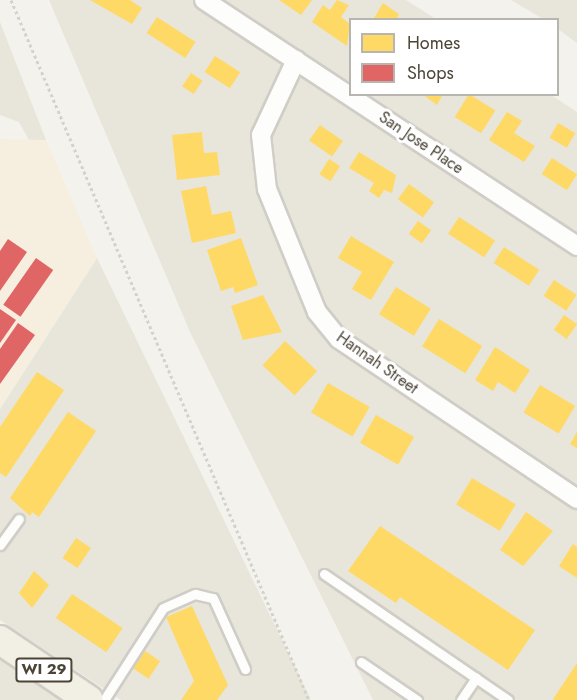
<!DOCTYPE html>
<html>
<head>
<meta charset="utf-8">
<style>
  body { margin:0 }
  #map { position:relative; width:577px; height:700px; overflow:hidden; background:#f3f2ed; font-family:Jost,sans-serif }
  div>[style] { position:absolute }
  .residential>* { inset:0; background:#e8e5da }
  .commercial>* { inset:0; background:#f6efe0 }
  .homes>* { inset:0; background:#ffd966; transform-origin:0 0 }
  .shops>* { inset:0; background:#e06666; transform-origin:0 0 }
  .path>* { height:3px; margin-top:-1.5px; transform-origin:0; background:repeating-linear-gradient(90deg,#d3d2cb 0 3px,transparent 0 6px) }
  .roads { filter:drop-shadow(2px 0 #d0cdc7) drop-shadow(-2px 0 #d0cdc7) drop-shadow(0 2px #d0cdc7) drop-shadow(0 -2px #d0cdc7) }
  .lane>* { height:9px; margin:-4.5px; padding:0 4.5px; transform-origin:4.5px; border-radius:4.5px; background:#fdfdfc }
  .street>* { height:18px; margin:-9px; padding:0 9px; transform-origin:9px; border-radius:9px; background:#fdfdfc }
  .primary>* { height:28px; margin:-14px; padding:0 14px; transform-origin:14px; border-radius:14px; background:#f2efe5 }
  span { translate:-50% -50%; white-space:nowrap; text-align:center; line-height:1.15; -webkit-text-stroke:6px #fff; paint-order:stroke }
  .shield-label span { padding:2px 4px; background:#fff; border:2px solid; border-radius:4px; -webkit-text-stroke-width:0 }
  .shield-label { font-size:15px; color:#4c4537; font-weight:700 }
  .street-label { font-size:16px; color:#4c4537 }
  .legend { position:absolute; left:349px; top:18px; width:210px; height:78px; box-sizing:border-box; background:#fff; border:2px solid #b7b5af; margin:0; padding:8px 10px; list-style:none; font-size:18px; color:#4c4537 }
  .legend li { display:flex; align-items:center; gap:12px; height:30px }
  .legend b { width:30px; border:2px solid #b7b5af }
</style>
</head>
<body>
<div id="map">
  <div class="residential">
    <i style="clip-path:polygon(49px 0,406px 0,436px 19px,350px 20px,350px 94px,551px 95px,577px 112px,577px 700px,373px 700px,190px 332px)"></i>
    <i style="clip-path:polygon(511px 0,577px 0,577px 43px,558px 29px,558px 20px,543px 19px)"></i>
    <i style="clip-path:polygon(0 22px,46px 140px,29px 140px,19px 122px,0 115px)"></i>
    <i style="clip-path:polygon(97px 258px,311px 700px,121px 700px,0 620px,0 409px)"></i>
    <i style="clip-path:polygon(0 660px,60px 700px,0 700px)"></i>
  </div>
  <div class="commercial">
    <i style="clip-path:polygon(0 139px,46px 140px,97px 258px,0 409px)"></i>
  </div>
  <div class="homes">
    <i style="clip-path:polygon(90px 0,130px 0,142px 8px,132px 24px)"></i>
    <i style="clip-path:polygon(279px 0,312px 0,301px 15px)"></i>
    <i style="clip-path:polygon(337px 0,349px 5px,341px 17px,350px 24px,347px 46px,312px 22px,323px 5px,330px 10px)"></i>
    <i style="clip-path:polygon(383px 3px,399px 14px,396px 20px,373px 20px)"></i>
    <i style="left:157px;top:17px;width:46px;height:19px;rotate:33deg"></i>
    <i style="left:215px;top:56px;width:30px;height:19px;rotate:33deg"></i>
    <i style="left:191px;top:73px;width:14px;height:16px;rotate:34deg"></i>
    <i style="clip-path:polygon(422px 94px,443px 94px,437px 105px)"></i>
    <i style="left:469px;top:94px;width:31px;height:27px;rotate:32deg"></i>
    <i style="clip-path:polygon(507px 112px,522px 121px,514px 133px,535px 146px,524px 162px,489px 140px)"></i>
    <i style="left:558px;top:123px;width:20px;height:17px;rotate:30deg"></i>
    <i style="left:320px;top:125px;width:28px;height:19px;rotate:35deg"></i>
    <i style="clip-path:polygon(202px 132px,204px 153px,217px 152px,220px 175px,177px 180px,172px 135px)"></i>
    <i style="clip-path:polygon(359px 152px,396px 175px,392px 193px,384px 190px,379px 198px,369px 191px,374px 183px,349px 168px)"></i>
    <i style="left:552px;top:158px;width:30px;height:19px;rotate:33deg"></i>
    <i style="left:329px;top:159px;width:13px;height:18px;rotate:32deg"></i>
    <i style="left:409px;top:184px;width:31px;height:19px;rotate:36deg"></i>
    <i style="clip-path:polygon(206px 186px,212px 215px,231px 211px,236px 233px,192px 243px,181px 191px)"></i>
    <i style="left:459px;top:217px;width:43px;height:20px;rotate:33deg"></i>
    <i style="left:418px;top:221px;width:16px;height:16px;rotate:35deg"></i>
    <i style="clip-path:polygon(351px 236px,394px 262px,371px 300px,352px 289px,362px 272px,338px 258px)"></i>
    <i style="clip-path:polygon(241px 238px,258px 285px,235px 293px,233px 287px,221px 291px,207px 250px)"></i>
    <i style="left:504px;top:247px;width:42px;height:19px;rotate:33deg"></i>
    <i style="left:554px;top:280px;width:27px;height:19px;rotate:33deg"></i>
    <i style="left:396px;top:287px;width:41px;height:32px;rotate:32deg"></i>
    <i style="clip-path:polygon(263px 295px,282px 332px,243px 340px,231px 306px)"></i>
    <i style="left:564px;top:315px;width:16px;height:18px;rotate:35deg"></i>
    <i style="left:439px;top:319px;width:51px;height:32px;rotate:32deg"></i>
    <i style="left:285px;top:341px;width:44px;height:33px;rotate:43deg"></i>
    <i style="clip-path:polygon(495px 347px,530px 370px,515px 393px,498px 382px,493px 391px,475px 380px)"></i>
    <i style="clip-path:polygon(37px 372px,64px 390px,6px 477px,0 473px,0 427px)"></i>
    <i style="left:328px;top:383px;width:48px;height:34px;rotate:30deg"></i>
    <i style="left:540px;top:385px;width:41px;height:32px;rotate:31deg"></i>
    <i style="clip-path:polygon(68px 412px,96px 431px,39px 517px,32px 512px,30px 516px,10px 498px)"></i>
    <i style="left:376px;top:415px;width:44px;height:32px;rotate:30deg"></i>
    <i style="clip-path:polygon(577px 432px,577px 448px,570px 444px)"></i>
    <i style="left:472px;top:478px;width:51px;height:31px;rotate:31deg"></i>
    <i style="clip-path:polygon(526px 512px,553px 531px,523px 566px,500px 550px)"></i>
    <i style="clip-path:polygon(380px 526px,535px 630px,508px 670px,400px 597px,396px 603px,348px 571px)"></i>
    <i style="left:76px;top:538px;width:18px;height:24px;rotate:34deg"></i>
    <i style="clip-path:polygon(573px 544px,577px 547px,577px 578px,559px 566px)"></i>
    <i style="clip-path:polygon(34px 571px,49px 585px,32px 608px,19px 593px)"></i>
    <i style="left:72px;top:594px;width:61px;height:29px;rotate:34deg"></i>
    <i style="clip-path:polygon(192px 606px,228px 685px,217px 700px,181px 700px,194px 681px,166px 617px)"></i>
    <i style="left:142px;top:649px;width:22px;height:21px;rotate:34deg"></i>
    <i style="clip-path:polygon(577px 663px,577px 700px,555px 700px,553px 699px)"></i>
  </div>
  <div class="shops">
    <i style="clip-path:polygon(8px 239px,27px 252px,0 291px,0 251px)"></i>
    <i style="left:36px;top:258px;width:21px;height:57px;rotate:35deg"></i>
    <i style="clip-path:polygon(0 309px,16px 320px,0 343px)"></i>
    <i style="clip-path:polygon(18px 323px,35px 335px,0 384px,0 349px)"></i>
  </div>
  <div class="path">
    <i style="left:11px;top:0;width:761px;rotate:66.94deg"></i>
  </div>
  <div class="roads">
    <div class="lane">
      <i style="left:0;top:545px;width:32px;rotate:-54deg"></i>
      <i style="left:324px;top:574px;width:223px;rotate:34.4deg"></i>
      <i style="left:361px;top:662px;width:68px;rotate:34.2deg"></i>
      <i style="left:104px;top:700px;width:109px;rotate:-57.3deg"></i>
      <i style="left:163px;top:608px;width:35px;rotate:-24deg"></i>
      <i style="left:195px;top:594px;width:18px;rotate:13deg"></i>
      <i style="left:213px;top:598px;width:78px;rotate:65.7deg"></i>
      <i style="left:461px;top:700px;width:27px;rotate:-56deg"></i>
    </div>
    <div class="street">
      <i style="left:204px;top:0;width:447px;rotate:33.4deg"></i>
      <i style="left:296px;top:60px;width:83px;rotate:115deg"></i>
      <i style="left:261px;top:135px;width:54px;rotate:83.7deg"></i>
      <i style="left:267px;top:189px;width:133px;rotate:67.9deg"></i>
      <i style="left:317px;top:312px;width:35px;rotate:51deg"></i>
      <i style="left:339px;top:339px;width:287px;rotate:33.9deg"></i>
    </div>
    <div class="primary">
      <i style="left:0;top:640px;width:107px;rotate:34deg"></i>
    </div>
  </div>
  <div class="shield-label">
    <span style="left:44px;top:670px">WI 29</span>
  </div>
  <div class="street-label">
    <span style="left:421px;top:143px;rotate:34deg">San Jose Place</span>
    <span style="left:377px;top:363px;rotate:35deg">Hannah Street</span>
  </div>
  <ul class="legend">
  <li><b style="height:16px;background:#ffd966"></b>Homes</li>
  <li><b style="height:16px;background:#e06666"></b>Shops</li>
  </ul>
</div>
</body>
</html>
